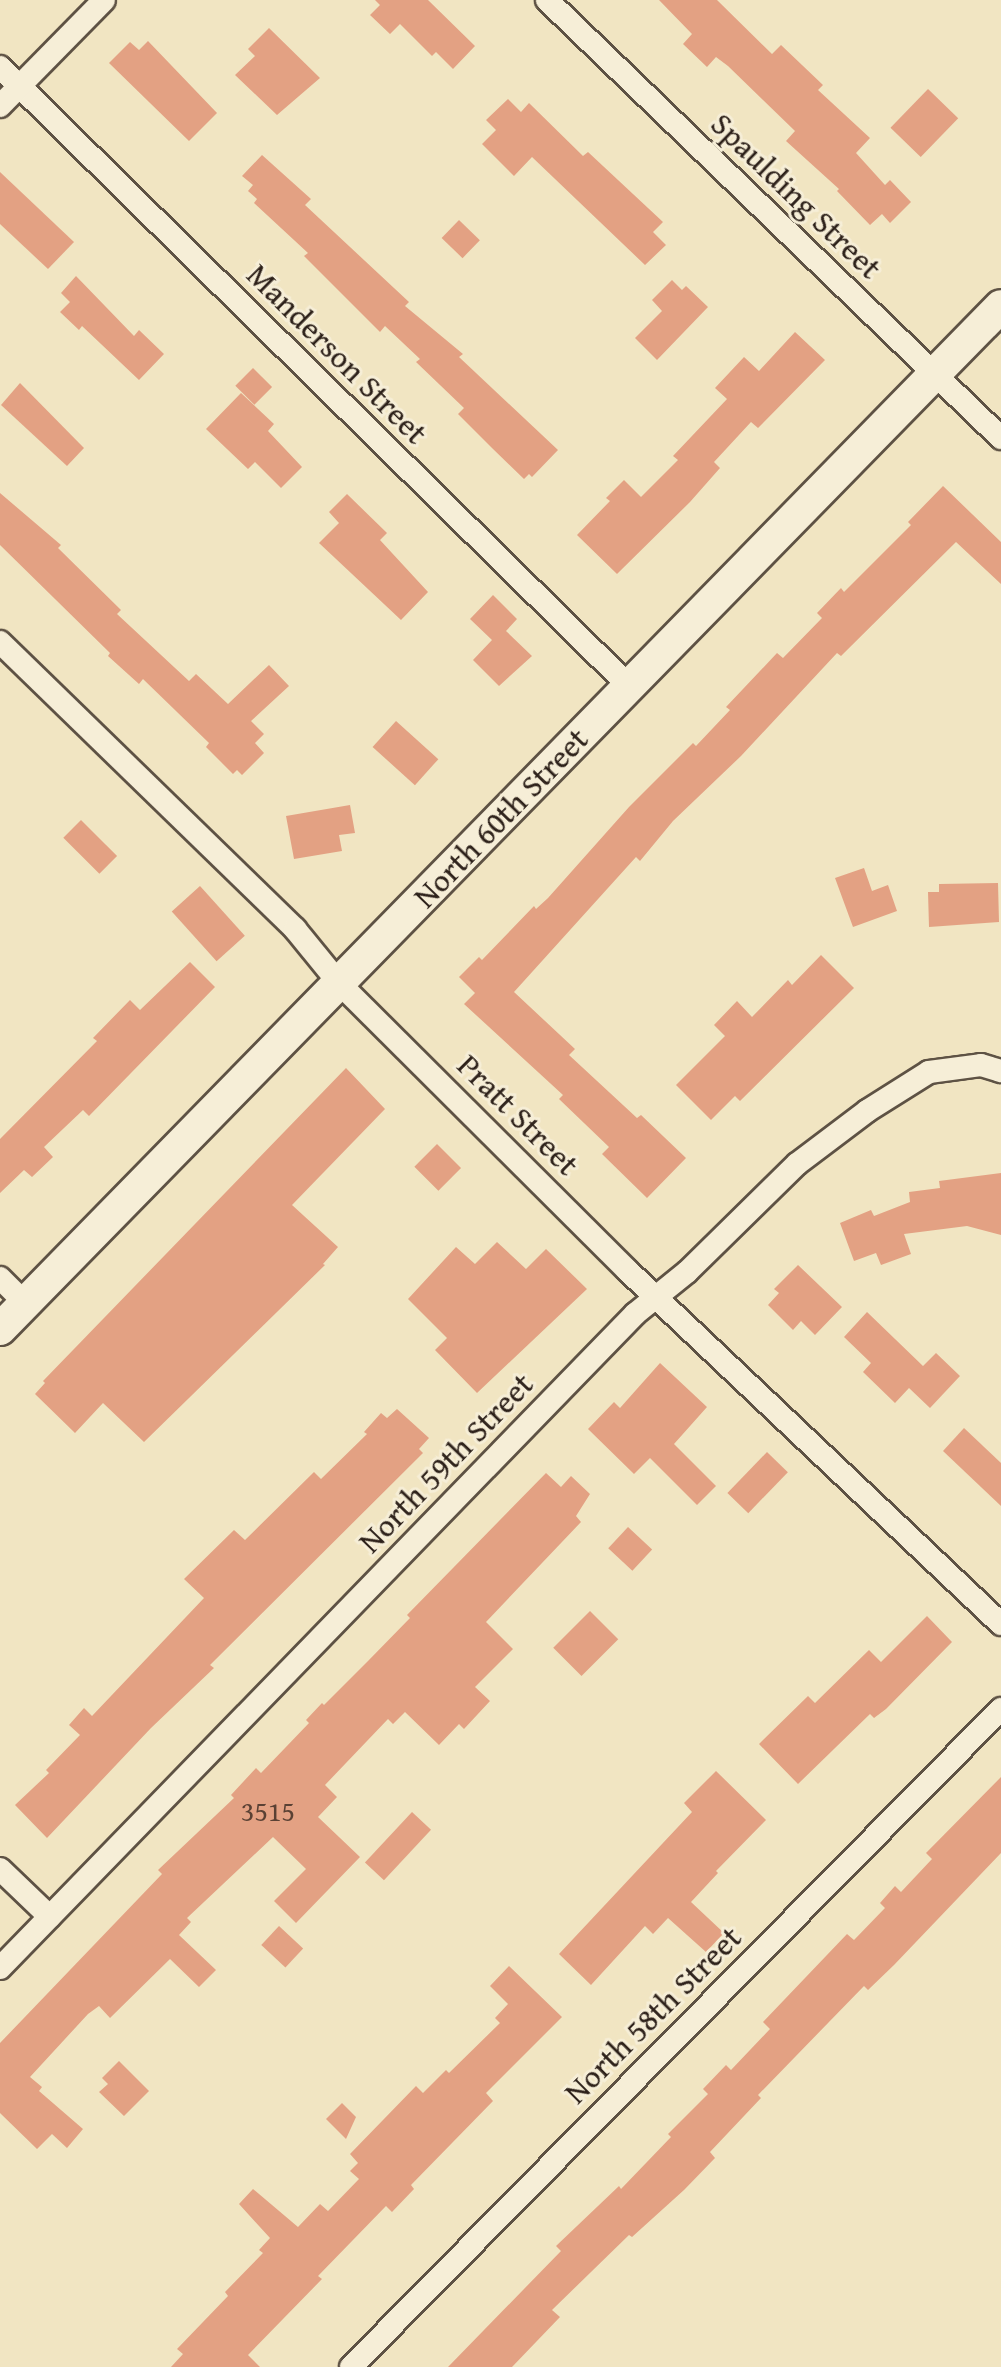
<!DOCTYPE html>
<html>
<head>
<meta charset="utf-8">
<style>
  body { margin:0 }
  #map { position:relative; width:1001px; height:2367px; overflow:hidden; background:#f1e5c2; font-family:"Gentium Book Plus",serif }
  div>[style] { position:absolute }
  .building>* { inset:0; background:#e3a183; transform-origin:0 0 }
  .roads { filter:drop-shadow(2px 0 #5e5244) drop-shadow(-2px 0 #5e5244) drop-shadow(0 2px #5e5244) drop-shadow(0 -2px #5e5244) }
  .minor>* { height:22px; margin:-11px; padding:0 11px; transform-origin:11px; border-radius:11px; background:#f6eed7 }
  .secondary>* { height:32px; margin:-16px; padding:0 16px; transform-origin:16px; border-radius:16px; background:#f6eed7 }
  span { translate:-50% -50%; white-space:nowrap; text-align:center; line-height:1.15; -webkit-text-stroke:6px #f6eed7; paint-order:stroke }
  .number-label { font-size:28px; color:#5a4134 }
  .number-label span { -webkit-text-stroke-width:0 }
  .street-label { font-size:32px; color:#2d211a }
</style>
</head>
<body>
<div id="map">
  <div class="building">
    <i style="clip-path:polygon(375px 0,428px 0,475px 46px,453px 69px,436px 52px,432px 56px,400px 24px,390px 34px,370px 15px,380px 5px)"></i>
    <i style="clip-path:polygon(659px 0,717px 0,772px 54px,781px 45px,823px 85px,818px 90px,870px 138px,856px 153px,885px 185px,890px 180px,911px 202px,890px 223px,882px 214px,870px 225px,837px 191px,839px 189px,786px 141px,795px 131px,728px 66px,716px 57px,707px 67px,683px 44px,692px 34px)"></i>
    <i style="clip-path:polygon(269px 28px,320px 78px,277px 115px,235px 75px,255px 56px,248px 49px)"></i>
    <i style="clip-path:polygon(148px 41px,217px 113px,189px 141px,109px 63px,130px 42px,139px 50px)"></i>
    <i style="left:928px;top:89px;width:42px;height:54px;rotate:44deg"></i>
    <i style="clip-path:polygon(508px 99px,521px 112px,529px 103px,583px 156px,588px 152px,663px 222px,653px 232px,666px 245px,645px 265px,532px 157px,514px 176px,482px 144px,496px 130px,486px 120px)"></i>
    <i style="clip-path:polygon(262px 155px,311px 199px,305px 205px,409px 302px,405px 306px,463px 354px,459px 357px,558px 450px,532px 477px,529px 474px,524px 479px,492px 448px,458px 414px,464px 408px,416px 362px,420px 359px,385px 326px,380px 332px,304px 256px,308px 253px,254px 203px,257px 199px,248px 191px,253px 185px,242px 176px)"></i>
    <i style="clip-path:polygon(0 172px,74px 242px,48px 269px,0 224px)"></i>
    <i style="left:459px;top:220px;width:29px;height:25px;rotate:44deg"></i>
    <i style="clip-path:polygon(76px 276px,134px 336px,139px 330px,164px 354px,139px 380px,82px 326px,79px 330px,60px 312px,70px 302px,61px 293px)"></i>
    <i style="clip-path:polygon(672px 280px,682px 290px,686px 286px,708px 307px,657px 360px,635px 338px,662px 311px,652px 300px)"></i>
    <i style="clip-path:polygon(795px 332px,825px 360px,758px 428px,751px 422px,714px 462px,720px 468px,690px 502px,617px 574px,577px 535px,610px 501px,606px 498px,624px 480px,641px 497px,678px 460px,673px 456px,727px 399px,715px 388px,744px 357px,759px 371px)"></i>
    <i style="left:253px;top:368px;width:27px;height:25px;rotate:45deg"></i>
    <i style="clip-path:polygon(20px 383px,84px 448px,67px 466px,1px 405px)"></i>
    <i style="clip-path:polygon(241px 393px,274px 424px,268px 431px,302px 467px,281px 488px,255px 462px,248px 469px,206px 429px)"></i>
    <i style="clip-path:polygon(943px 486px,1001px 542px,1001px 584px,956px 542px,841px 656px,837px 653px,741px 756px,673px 821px,640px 861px,636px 857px,514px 992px,575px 1049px,569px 1055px,637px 1118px,641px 1115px,686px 1158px,647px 1198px,602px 1154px,609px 1147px,559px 1099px,563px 1095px,464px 1004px,475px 993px,459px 977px,479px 957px,482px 960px,534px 906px,536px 909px,548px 898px,629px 807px,693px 743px,696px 746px,730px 710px,726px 707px,777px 653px,783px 658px,822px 618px,817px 613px,841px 588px,844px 592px,911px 525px,908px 522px)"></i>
    <i style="clip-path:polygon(0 493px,61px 545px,58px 548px,121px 610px,117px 614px,189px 681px,196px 674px,228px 704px,269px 665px,289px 686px,251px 721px,264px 734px,255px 743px,264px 753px,242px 775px,237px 770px,233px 774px,206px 747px,209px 743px,143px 679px,139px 684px,108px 656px,110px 653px,0 545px)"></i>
    <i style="clip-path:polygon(347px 494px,387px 533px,380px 540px,428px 592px,401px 620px,319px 543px,339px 523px,329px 512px)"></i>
    <i style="clip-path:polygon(493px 595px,517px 619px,506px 631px,532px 656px,499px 686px,473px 660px,492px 640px,470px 619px)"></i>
    <i style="left:396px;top:721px;width:57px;height:35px;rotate:42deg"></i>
    <i style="clip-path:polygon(350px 805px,355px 833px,339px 835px,342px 851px,294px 859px,286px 816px)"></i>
    <i style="left:81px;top:820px;width:51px;height:25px;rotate:45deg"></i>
    <i style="clip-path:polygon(864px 868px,872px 891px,888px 885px,897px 911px,853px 927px,835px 878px)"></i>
    <i style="clip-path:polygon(998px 883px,999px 922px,929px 927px,928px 892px,939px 892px,939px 884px)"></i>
    <i style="left:200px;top:886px;width:67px;height:38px;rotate:48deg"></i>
    <i style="clip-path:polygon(821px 955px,854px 988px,740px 1101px,735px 1096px,711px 1120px,676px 1085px,725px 1036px,714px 1025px,737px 1001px,752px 1017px,788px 980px,792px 985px)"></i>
    <i style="clip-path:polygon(190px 962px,215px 987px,89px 1116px,83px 1110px,44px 1147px,53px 1157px,32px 1177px,24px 1170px,0 1193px,0 1139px,97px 1041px,93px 1038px,130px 1000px,140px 1010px)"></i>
    <i style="clip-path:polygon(346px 1068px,385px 1109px,292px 1205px,338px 1247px,323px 1264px,325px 1265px,144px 1442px,103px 1403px,75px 1433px,35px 1394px,45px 1383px,43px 1381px)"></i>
    <i style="left:437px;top:1144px;width:34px;height:32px;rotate:45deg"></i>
    <i style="clip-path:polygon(1001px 1173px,1001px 1235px,967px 1226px,904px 1234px,911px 1254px,881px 1265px,876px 1253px,854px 1261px,840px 1223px,871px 1210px,874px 1216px,910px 1202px,909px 1192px,940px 1188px,939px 1181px)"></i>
    <i style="clip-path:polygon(497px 1242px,526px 1269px,546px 1249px,587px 1289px,477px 1393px,435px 1350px,447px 1338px,408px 1299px,456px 1247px,475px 1264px)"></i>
    <i style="clip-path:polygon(798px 1265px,842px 1307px,815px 1335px,801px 1321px,793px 1330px,768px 1305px,779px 1293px,774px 1289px)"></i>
    <i style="clip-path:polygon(867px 1312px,923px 1366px,936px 1353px,960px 1376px,930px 1408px,909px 1388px,895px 1403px,863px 1372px,871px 1363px,844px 1337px)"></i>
    <i style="clip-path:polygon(660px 1363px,707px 1407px,674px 1444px,716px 1486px,697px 1505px,650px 1458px,634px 1474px,588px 1429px,614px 1402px,620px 1408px)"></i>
    <i style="clip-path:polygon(397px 1409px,429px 1438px,419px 1449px,423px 1453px,210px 1665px,214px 1668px,151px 1728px,47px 1838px,15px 1805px,49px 1773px,46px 1770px,80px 1735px,69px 1725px,84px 1708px,92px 1716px,204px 1598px,184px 1579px,234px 1530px,245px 1540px,314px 1472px,321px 1479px,367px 1434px,364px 1432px,381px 1413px,387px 1418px)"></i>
    <i style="clip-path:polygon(964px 1428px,1001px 1463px,1001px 1506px,943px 1451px)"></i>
    <i style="left:767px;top:1452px;width:29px;height:57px;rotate:44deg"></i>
    <i style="clip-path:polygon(546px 1473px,561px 1487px,571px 1476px,590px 1494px,576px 1516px,581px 1522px,486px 1622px,513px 1649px,475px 1687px,490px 1701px,464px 1729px,459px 1724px,439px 1745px,405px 1712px,393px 1724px,388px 1719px,325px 1785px,337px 1797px,318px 1817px,360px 1857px,296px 1923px,274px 1901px,306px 1869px,273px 1837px,187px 1918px,191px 1922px,179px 1935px,216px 1970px,199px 1987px,170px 1959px,110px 2018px,99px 2006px,88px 2014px,30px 2077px,42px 2087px,39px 2091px,83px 2129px,67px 2148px,52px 2134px,37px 2149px,0 2113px,0 2043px,162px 1874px,158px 1870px,234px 1798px,231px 1795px,256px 1768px,261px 1773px,309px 1723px,306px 1720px,322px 1703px,324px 1705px,368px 1661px,410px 1618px,407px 1615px)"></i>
    <i style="left:628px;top:1527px;width:33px;height:29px;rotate:43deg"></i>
    <i style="left:590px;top:1611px;width:40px;height:52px;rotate:45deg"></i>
    <i style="clip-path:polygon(927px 1616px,952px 1642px,886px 1709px,874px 1718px,870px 1714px,798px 1784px,759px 1744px,808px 1696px,815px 1703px,869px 1650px,881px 1662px)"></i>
    <i style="clip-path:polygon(716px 1771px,766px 1820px,716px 1871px,718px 1873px,691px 1902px,724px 1933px,706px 1952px,668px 1918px,653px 1934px,645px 1926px,591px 1985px,559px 1954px,692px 1812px,684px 1803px)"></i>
    <i style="clip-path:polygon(1001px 1777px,1001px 1853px,894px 1965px,868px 1990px,864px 1986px,758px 2095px,761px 2098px,710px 2152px,715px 2158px,684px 2190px,632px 2237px,629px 2235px,552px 2310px,560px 2317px,512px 2367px,448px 2367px,561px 2251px,556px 2246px,619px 2186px,621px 2189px,671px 2137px,668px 2134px,708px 2094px,703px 2089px,726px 2065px,731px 2070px,770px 2029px,763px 2022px,847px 1934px,854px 1940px,885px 1908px,880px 1903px,895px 1886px,901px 1892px,932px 1859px,926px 1853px)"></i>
    <i style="left:412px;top:1812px;width:26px;height:69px;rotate:43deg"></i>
    <i style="left:279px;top:1926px;width:33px;height:26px;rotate:43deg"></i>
    <i style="clip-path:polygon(509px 1966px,562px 2017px,486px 2093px,493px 2101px,411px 2185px,414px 2189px,392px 2212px,386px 2206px,318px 2276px,322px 2279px,248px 2355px,260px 2367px,171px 2367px,183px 2354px,177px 2349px,228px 2296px,225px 2292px,263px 2253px,259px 2250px,270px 2238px,239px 2204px,253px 2189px,298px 2227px,320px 2204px,328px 2211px,359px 2179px,350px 2171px,358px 2163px,350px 2154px,416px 2086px,423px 2093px,446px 2070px,449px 2073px,500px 2023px,495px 2018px,508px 2004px,490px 1986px)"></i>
    <i style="clip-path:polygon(119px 2061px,149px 2091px,124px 2116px,99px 2092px,108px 2084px,102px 2078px)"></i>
    <i style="clip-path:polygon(342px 2103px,356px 2117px,346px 2139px,326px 2119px)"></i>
  </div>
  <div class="roads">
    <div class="minor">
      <i style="left:547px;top:0;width:631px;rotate:43.97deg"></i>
      <i style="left:0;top:67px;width:882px;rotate:44.54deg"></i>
      <i style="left:0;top:106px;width:148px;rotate:-45.5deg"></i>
      <i style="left:0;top:642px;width:412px;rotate:44.2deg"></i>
      <i style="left:295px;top:929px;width:70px;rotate:50.8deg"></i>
      <i style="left:339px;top:983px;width:407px;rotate:44.9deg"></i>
      <i style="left:627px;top:1270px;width:515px;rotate:43.43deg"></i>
      <i style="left:0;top:1278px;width:35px;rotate:45deg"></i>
      <i style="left:0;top:1869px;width:69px;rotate:43.8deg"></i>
      <i style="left:0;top:1968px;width:912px;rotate:-45.84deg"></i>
      <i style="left:635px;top:1314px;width:67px;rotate:-38.9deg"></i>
      <i style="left:687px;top:1272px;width:154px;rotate:-44.5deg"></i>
      <i style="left:797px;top:1164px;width:88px;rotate:-37.1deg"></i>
      <i style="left:867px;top:1111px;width:73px;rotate:-32.2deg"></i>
      <i style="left:929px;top:1072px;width:52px;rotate:-7.7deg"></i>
      <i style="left:981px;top:1065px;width:21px;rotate:17deg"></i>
      <i style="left:351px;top:2367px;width:925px;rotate:-45.35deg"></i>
    </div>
    <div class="secondary">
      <i style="left:0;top:1329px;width:1431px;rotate:-45.62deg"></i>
    </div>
  </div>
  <div class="number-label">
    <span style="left:268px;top:1811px">3515</span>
  </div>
  <div class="street-label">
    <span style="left:796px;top:196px;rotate:44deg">Spaulding Street</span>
    <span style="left:337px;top:354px;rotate:45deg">Manderson Street</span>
    <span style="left:501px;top:818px;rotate:-46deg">North 60th Street</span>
    <span style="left:518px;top:1115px;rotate:45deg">Pratt Street</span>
    <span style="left:446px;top:1463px;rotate:-46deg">North 59th Street</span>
    <span style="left:653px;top:2015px;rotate:-45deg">North 58th Street</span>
  </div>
</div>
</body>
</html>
